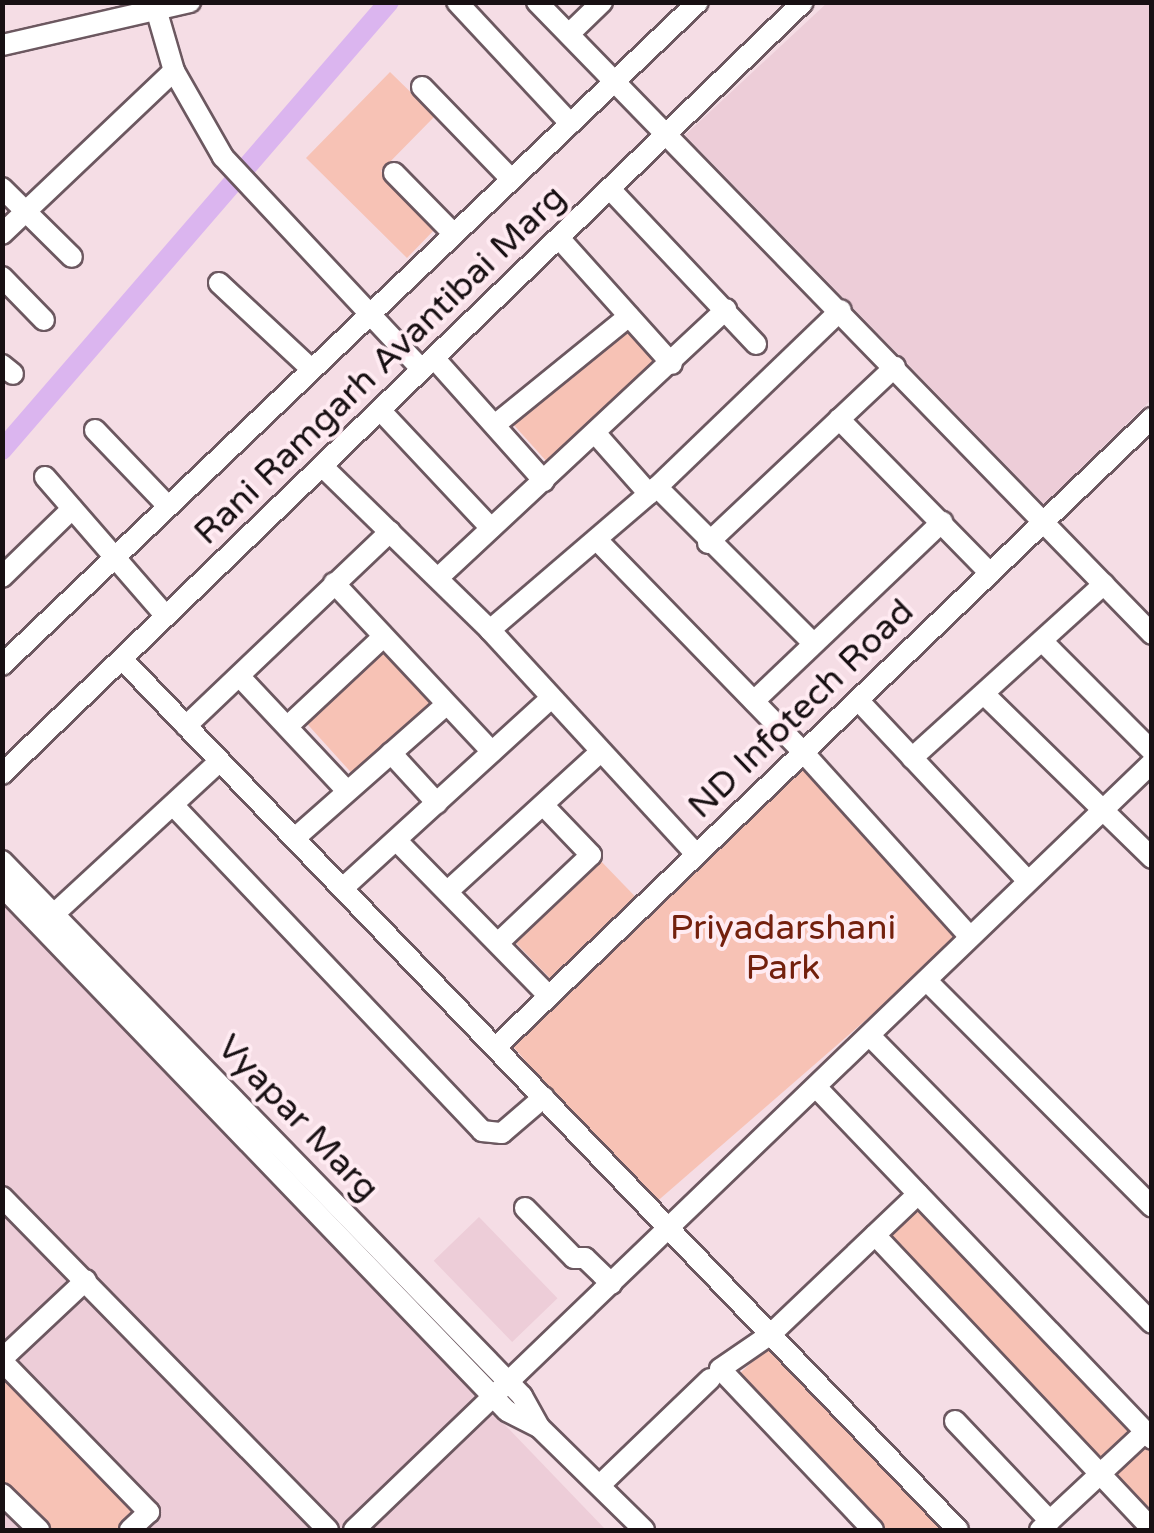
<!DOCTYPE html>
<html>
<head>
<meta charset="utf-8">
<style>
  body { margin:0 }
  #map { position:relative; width:1154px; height:1533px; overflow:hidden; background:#f5dde5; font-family:"Varela Round",sans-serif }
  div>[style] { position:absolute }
  .built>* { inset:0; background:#edcdd8; transform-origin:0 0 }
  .green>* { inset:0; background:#f7c2b5; transform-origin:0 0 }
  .canal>* { height:20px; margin:-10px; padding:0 10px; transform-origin:10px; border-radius:10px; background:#dbb5ef }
  .roads { filter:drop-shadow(2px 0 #6c5860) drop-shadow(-2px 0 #6c5860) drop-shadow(0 2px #6c5860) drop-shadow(0 -2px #6c5860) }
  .minor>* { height:20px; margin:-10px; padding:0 10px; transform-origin:10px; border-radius:10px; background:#fff }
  span { translate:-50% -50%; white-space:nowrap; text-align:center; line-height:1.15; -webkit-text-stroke:8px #ffebf2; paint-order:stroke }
  .street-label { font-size:35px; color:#181013 }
  .park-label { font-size:35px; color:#73200d }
  .frame { position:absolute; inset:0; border:5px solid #181013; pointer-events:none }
</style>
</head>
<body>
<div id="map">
  <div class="built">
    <i style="clip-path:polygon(828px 2px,1151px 3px,1151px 400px,1044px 504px,685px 135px)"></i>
    <i style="clip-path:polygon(3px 903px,606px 1530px,3px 1530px)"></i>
    <i style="left:479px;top:1217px;width:113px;height:63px;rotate:46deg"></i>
  </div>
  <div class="green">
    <i style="clip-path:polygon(390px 72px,435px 116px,381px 171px,437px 227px,407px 258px,306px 158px)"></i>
    <i style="left:631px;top:307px;width:64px;height:166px;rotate:48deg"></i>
    <i style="left:391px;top:639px;width:74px;height:119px;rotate:48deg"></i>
    <i style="left:809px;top:762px;width:232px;height:410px;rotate:49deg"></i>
    <i style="left:595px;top:855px;width:64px;height:118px;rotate:46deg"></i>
    <i style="left:917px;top:1203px;width:313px;height:46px;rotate:47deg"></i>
    <i style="clip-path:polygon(770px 1345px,947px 1530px,883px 1530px,736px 1377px)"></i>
    <i style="clip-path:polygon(3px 1369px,137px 1513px,119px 1530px,50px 1530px,3px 1480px)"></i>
    <i style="clip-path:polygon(1146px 1445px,1151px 1451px,1151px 1517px,1113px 1477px)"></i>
  </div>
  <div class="canal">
    <i style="left:2px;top:450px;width:592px;rotate:-49.18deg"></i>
  </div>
  <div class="roads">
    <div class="minor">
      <i style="left:154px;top:2px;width:72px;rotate:73.8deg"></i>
      <i style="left:174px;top:71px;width:99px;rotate:60.3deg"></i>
      <i style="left:223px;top:157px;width:291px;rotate:46.9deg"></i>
      <i style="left:457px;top:2px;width:166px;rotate:47deg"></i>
      <i style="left:537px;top:2px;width:882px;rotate:45.78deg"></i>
      <i style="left:569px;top:34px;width:46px;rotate:-44.1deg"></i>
      <i style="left:2px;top:45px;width:193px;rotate:-12.9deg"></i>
      <i style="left:422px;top:87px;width:128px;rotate:45.9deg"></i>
      <i style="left:394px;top:173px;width:84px;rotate:45.5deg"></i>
      <i style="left:2px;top:188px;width:98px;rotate:44.6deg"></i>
      <i style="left:610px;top:189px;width:213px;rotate:46.7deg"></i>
      <i style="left:2px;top:234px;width:237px;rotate:-43.5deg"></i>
      <i style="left:559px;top:238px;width:169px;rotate:48.1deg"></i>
      <i style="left:2px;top:277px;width:60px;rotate:45.7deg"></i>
      <i style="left:219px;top:283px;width:125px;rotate:43deg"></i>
      <i style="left:434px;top:358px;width:165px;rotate:48.2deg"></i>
      <i style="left:2px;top:365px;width:14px;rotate:39deg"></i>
      <i style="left:380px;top:410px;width:162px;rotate:46.8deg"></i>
      <i style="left:839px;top:419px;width:216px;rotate:45.6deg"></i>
      <i style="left:496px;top:424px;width:171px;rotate:-39.1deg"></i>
      <i style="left:95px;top:430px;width:104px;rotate:46.2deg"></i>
      <i style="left:596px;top:434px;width:80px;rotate:48.5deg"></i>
      <i style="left:322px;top:466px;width:235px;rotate:44.3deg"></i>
      <i style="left:490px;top:630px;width:304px;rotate:47.4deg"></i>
      <i style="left:45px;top:477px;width:184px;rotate:49deg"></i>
      <i style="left:657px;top:487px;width:221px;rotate:45deg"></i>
      <i style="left:597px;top:540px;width:296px;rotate:45.8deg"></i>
      <i style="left:803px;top:752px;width:249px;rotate:47.9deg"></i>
      <i style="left:708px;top:543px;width:257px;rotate:-43.3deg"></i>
      <i style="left:2px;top:577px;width:98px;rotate:-44.2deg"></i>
      <i style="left:438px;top:578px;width:394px;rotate:-43deg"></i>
      <i style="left:334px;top:583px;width:231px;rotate:46.9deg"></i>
      <i style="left:490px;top:630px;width:220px;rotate:-40.6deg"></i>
      <i style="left:657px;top:487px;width:255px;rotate:-43.9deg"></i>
      <i style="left:1043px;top:642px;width:154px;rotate:45deg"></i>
      <i style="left:122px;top:659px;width:1207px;rotate:46.17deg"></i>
      <i style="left:2px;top:665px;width:961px;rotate:-43.61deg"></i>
      <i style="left:241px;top:678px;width:155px;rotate:46.8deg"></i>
      <i style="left:984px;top:694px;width:235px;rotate:44.3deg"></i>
      <i style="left:858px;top:700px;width:245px;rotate:46.8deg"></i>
      <i style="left:754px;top:701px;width:260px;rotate:-43.6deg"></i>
      <i style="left:289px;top:725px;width:129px;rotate:-43.1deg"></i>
      <i style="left:186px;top:726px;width:282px;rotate:-43.6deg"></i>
      <i style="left:391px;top:753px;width:68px;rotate:47.4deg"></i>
      <i style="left:912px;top:758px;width:259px;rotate:-42.2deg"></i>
      <i style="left:2px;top:774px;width:1112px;rotate:-43.94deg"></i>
      <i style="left:173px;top:805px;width:449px;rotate:46.5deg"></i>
      <i style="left:482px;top:1131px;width:20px;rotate:6deg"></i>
      <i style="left:502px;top:1133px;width:55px;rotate:-40.6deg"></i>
      <i style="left:295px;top:838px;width:201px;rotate:-41.4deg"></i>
      <i style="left:397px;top:841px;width:217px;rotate:45.6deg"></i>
      <i style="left:2px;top:861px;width:746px;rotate:45.81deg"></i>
      <i style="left:522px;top:1396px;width:35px;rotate:61deg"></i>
      <i style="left:539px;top:1427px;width:147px;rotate:44.4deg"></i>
      <i style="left:2px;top:886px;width:728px;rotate:46.11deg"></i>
      <i style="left:507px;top:1411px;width:36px;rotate:27deg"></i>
      <i style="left:343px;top:888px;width:279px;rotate:-42.4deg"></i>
      <i style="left:448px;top:891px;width:203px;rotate:-42.4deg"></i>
      <i style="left:55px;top:913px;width:224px;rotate:-42.7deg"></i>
      <i style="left:498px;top:943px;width:128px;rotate:-43.4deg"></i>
      <i style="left:591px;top:855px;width:69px;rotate:-133.8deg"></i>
      <i style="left:928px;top:982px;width:317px;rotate:45.1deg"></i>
      <i style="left:870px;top:1036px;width:402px;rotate:45.5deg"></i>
      <i style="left:496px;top:1047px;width:909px;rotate:-43.8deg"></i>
      <i style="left:816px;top:1087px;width:487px;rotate:46.3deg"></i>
      <i style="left:2px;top:1197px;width:466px;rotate:45.6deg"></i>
      <i style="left:525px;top:1208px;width:70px;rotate:45.6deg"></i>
      <i style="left:574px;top:1258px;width:11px"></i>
      <i style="left:585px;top:1258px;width:37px;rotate:44deg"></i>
      <i style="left:875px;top:1235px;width:404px;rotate:46.7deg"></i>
      <i style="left:2px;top:1359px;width:115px;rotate:-43.2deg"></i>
      <i style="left:2px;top:1361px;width:211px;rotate:45.8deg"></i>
      <i style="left:149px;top:1512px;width:26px;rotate:137deg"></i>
      <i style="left:955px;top:1421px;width:138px;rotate:46.5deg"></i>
      <i style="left:600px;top:1485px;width:153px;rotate:-43.9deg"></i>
      <i style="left:2px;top:1494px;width:52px;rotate:44.2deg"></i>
      <i style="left:354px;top:1530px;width:1107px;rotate:-43.87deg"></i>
      <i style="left:873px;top:1530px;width:222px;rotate:-133.5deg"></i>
      <i style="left:720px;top:1369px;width:62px;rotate:-34.5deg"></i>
      <i style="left:771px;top:1334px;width:203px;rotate:-43.6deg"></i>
      <i style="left:1040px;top:1530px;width:144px;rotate:-43deg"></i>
    </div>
  </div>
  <div class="street-label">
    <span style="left:380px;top:365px;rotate:-44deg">Rani Ramgarh Avantibai Marg</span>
    <span style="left:801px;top:709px;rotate:-44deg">ND Infotech Road</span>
    <span style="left:298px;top:1118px;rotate:46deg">Vyapar Marg</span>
  </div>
  <div class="park-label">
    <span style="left:783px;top:948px">Priyadarshani<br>Park</span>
  </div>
  <div class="frame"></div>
</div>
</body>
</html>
